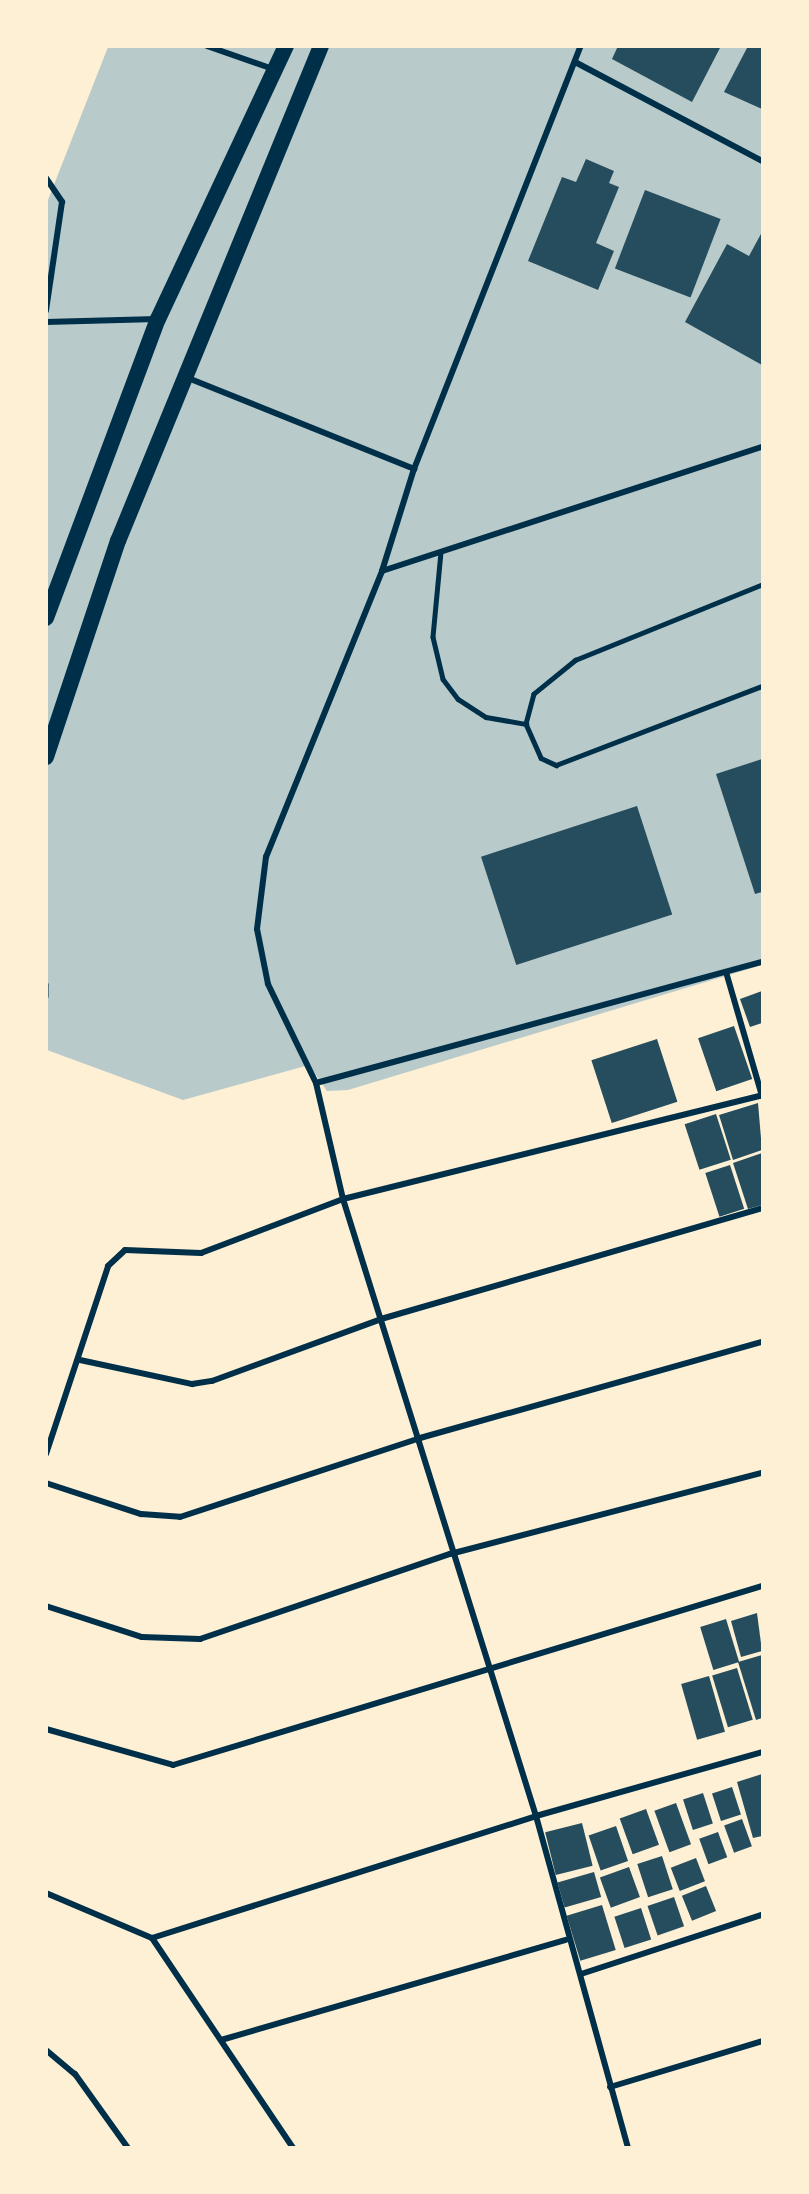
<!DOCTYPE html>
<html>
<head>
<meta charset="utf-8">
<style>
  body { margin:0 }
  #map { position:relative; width:809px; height:2194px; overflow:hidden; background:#fdf0d5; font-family:Quicksand,sans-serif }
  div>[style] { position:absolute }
  .green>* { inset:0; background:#b9caca }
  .building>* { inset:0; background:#264d5e; transform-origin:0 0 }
  .service>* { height:4.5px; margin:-2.25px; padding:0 2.25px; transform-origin:2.25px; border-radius:2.25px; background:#003049 }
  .minor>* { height:6px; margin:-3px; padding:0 3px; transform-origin:3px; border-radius:3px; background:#003049 }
  .trunk>* { height:16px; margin:-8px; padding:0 8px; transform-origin:8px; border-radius:8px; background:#003049 }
  span { translate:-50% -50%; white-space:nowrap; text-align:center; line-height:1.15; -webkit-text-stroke:5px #fdf0d5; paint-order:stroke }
  .frame { position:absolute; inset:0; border:48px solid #fdf0d5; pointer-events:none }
</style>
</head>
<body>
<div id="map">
  <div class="green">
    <i style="clip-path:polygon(108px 47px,762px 47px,762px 965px,348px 1090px,327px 1091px,309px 1065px,183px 1100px,47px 1050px,46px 205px)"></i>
  </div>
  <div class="building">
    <i style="clip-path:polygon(618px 46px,721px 46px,692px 102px,612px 59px)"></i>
    <i style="clip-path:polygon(748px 46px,762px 46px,762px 109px,724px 92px)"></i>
    <i style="clip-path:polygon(586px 159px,614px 171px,609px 183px,619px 187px,596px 243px,614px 251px,598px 290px,528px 261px,562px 177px,576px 182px)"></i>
    <i style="left:645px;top:190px;width:81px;height:84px;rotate:21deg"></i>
    <i style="clip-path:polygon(762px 232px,762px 365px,685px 322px,727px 244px,749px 256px)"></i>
    <i style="clip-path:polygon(762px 759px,762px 892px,755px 894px,716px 774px)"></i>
    <i style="left:637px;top:806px;width:114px;height:164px;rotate:72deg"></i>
    <i style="clip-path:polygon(762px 991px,762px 1023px,750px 1027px,740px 999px)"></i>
    <i style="left:734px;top:1026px;width:56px;height:38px;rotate:71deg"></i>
    <i style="left:657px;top:1039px;width:66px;height:69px;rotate:72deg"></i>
    <i style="clip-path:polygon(758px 1103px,762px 1150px,733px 1160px,719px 1115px)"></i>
    <i style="left:716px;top:1114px;width:48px;height:33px;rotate:72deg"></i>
    <i style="clip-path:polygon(762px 1153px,762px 1205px,748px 1209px,733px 1163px)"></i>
    <i style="left:730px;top:1165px;width:46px;height:26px;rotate:72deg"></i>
    <i style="clip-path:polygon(757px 1613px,762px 1651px,741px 1657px,731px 1621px)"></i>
    <i style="left:726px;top:1619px;width:45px;height:27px;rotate:73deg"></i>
    <i style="clip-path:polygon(762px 1655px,762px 1718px,756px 1720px,738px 1662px)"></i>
    <i style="left:737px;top:1668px;width:54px;height:26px;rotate:73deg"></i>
    <i style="left:709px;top:1676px;width:58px;height:29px;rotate:74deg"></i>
    <i style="clip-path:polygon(762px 1774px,762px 1836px,753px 1838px,737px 1782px)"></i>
    <i style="left:732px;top:1787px;width:29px;height:21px;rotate:72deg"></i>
    <i style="left:703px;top:1793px;width:32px;height:21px;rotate:72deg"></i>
    <i style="left:676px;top:1803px;width:44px;height:23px;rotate:70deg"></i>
    <i style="left:646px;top:1809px;width:38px;height:28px;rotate:70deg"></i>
    <i style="left:742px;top:1819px;width:29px;height:19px;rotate:70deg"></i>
    <i style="left:582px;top:1823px;width:44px;height:38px;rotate:76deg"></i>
    <i style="left:616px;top:1826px;width:37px;height:29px;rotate:71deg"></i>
    <i style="left:718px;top:1832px;width:27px;height:20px;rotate:70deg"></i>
    <i style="left:662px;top:1856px;width:35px;height:26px;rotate:72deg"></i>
    <i style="left:696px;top:1858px;width:25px;height:27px;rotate:69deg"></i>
    <i style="left:629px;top:1867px;width:32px;height:31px;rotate:70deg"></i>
    <i style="left:594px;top:1872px;width:26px;height:38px;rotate:74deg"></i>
    <i style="left:706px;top:1886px;width:27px;height:26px;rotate:68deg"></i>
    <i style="left:674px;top:1897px;width:31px;height:28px;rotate:71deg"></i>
    <i style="left:602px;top:1905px;width:47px;height:37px;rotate:73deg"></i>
    <i style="left:641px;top:1908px;width:33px;height:28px;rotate:72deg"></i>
  </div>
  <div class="service">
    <i style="left:441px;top:552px;width:85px;rotate:95.4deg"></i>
    <i style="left:433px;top:637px;width:43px;rotate:76.6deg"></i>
    <i style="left:443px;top:679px;width:25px;rotate:53deg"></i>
    <i style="left:458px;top:699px;width:33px;rotate:33deg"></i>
    <i style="left:486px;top:717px;width:41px;rotate:9.9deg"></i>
    <i style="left:762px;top:585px;width:201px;rotate:158deg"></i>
    <i style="left:576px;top:660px;width:54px;rotate:141deg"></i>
    <i style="left:534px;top:694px;width:31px;rotate:105deg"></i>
    <i style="left:526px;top:724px;width:37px;rotate:66deg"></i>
    <i style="left:541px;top:758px;width:17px;rotate:25deg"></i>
    <i style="left:556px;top:765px;width:221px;rotate:-21deg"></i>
    <i style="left:46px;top:984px;width:12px;rotate:90deg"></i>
  </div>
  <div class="minor">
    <i style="left:207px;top:46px;width:70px;rotate:19.2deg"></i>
    <i style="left:575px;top:62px;width:212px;rotate:27.9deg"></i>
    <i style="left:46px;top:178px;width:29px;rotate:56deg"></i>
    <i style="left:62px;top:202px;width:110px;rotate:98.4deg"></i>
    <i style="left:46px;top:322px;width:111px;rotate:-1.5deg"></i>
    <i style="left:188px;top:378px;width:244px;rotate:21.9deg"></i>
    <i style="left:382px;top:571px;width:400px;rotate:-18.1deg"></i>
    <i style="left:726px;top:972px;width:129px;rotate:73.8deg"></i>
    <i style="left:316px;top:1083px;width:110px;rotate:-115.9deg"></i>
    <i style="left:268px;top:984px;width:56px;rotate:-101.3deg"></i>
    <i style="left:257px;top:929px;width:73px;rotate:-82.9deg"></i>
    <i style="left:266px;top:857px;width:309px;rotate:-67.9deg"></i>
    <i style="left:382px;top:571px;width:107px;rotate:-72.6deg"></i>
    <i style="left:414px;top:469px;width:455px;rotate:-68.5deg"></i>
    <i style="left:316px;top:1083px;width:119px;rotate:76.9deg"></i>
    <i style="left:343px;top:1199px;width:646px;rotate:72.63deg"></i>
    <i style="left:536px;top:1816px;width:345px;rotate:74.5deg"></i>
    <i style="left:316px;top:1083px;width:462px;rotate:-15.2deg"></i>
    <i style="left:80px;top:1360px;width:115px;rotate:12.1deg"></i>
    <i style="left:192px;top:1384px;width:20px;rotate:-9deg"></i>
    <i style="left:212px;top:1381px;width:180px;rotate:-20.1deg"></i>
    <i style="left:381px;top:1319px;width:397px;rotate:-16.2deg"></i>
    <i style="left:46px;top:1454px;width:198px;rotate:-71.7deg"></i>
    <i style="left:108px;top:1266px;width:23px;rotate:-43deg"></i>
    <i style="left:125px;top:1250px;width:76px;rotate:2.3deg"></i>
    <i style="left:201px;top:1253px;width:152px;rotate:-20.8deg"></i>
    <i style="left:343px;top:1199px;width:432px;rotate:-13.9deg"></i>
    <i style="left:46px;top:1483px;width:100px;rotate:18.1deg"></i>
    <i style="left:141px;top:1514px;width:39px;rotate:4deg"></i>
    <i style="left:180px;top:1517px;width:253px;rotate:-18.2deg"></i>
    <i style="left:420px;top:1438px;width:355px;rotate:-15.7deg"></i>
    <i style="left:46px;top:1606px;width:101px;rotate:17.9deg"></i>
    <i style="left:142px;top:1637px;width:58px;rotate:2deg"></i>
    <i style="left:200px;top:1639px;width:264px;rotate:-18.8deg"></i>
    <i style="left:450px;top:1554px;width:322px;rotate:-14.6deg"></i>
    <i style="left:46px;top:1729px;width:132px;rotate:15.8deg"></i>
    <i style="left:173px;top:1765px;width:616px;rotate:-16.9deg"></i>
    <i style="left:46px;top:1893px;width:115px;rotate:23deg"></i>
    <i style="left:152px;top:1938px;width:403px;rotate:-17.6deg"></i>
    <i style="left:536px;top:1816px;width:235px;rotate:-15.8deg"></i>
    <i style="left:152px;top:1938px;width:253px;rotate:56.1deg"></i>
    <i style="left:581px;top:1974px;width:190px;rotate:-18.1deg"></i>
    <i style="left:221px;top:2040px;width:359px;rotate:-16.2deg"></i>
    <i style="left:46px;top:2050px;width:38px;rotate:40deg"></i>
    <i style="left:75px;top:2074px;width:91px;rotate:54.4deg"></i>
    <i style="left:610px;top:2087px;width:159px;rotate:-16.8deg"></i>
  </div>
  <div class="trunk">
    <i style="left:46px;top:618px;width:319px;rotate:-69.5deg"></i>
    <i style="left:158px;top:319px;width:302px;rotate:-64.9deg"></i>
    <i style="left:46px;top:757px;width:228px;rotate:-71.6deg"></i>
    <i style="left:118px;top:541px;width:535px;rotate:-67.7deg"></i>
  </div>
  <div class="frame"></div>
</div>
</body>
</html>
